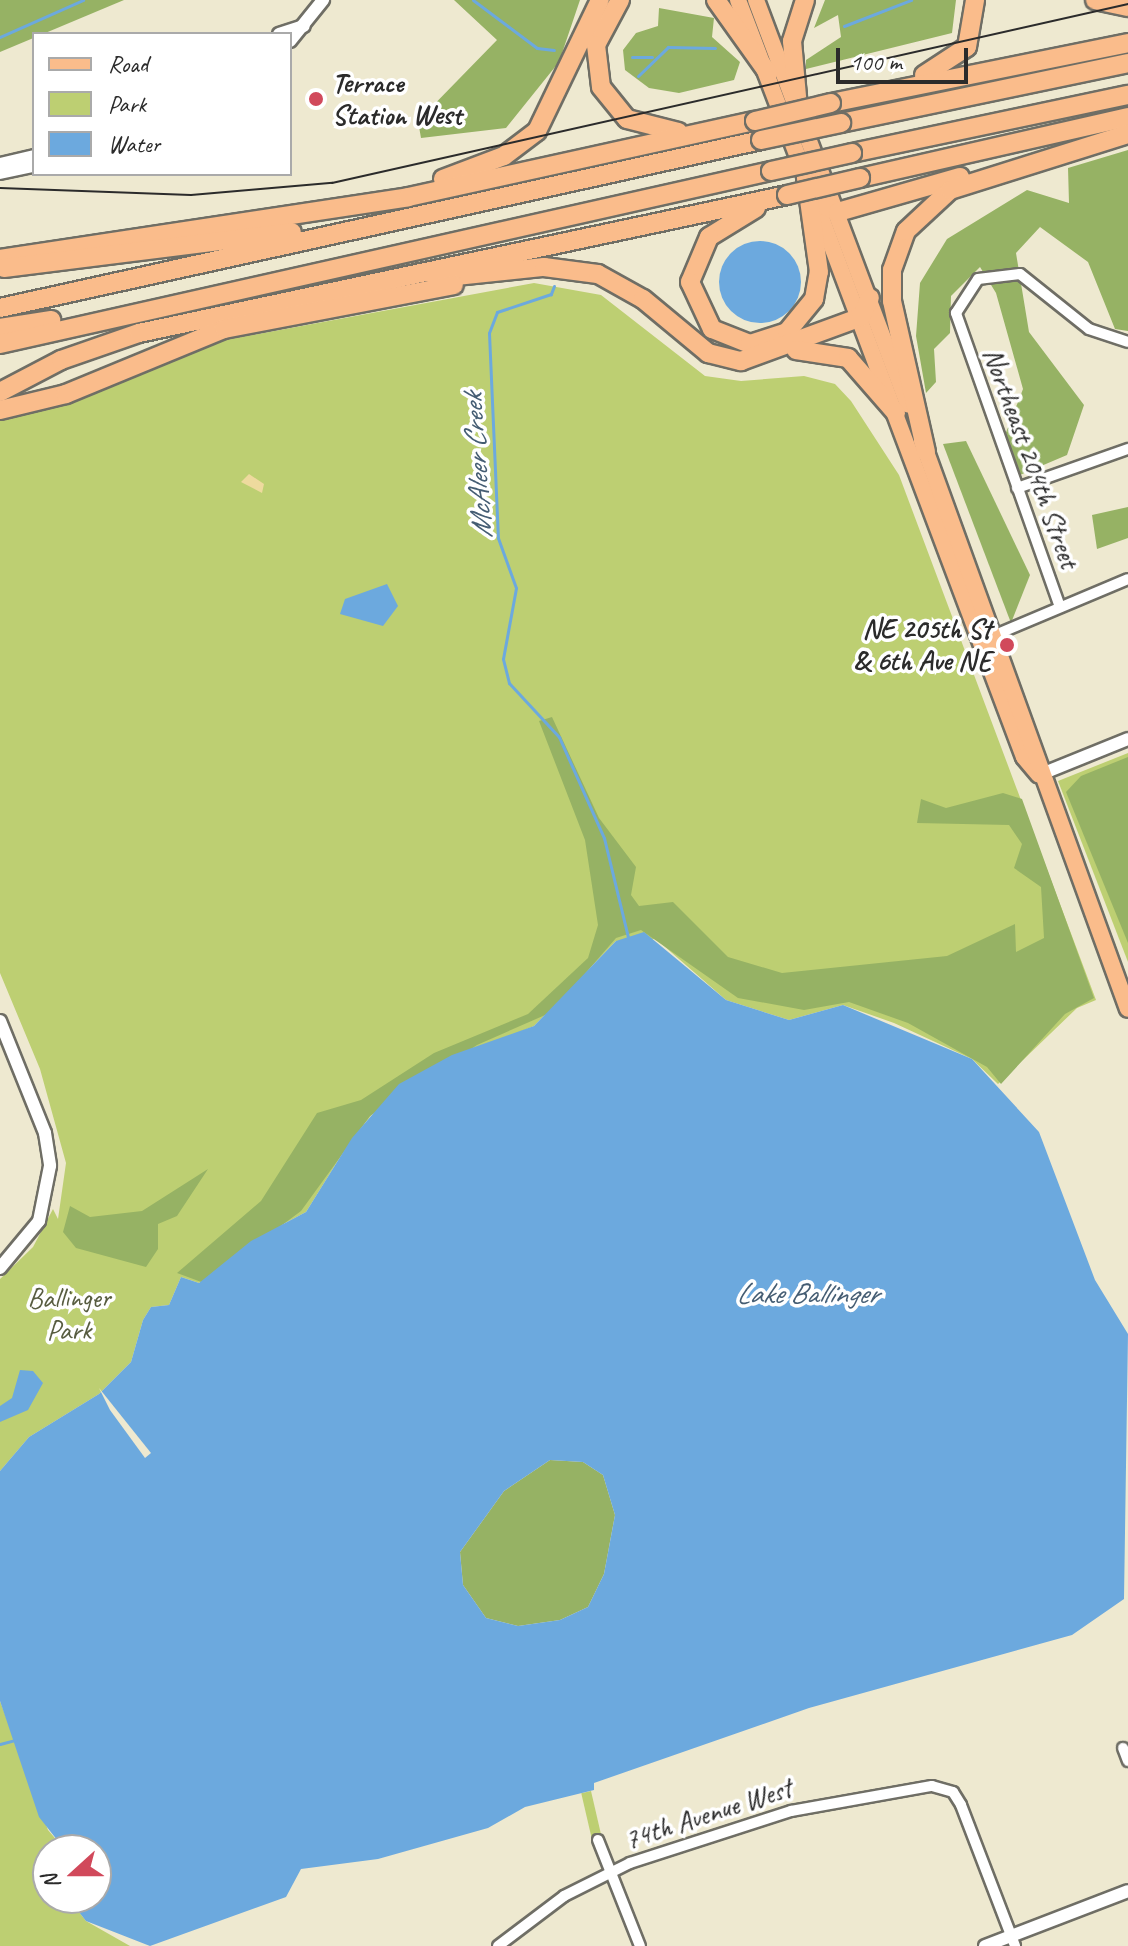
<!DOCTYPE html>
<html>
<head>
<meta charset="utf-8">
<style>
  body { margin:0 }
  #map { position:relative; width:1128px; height:1946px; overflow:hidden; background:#eee9d0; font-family:Caveat,sans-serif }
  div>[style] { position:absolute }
  .green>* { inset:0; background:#bdcf72; transform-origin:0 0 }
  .forest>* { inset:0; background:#96b264 }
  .sand>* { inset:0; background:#eeda9e }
  .water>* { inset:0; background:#6ca9de }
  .round { border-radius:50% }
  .pier>* { inset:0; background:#eee9d0 }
  .stream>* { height:3px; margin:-1.5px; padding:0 1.5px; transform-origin:1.5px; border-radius:1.5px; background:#6ca9de }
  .roads { filter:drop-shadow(2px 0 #6f6e65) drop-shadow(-2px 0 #6f6e65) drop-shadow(0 2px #6f6e65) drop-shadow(0 -2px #6f6e65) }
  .minor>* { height:10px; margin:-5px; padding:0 5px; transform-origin:5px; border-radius:5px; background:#fff }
  .tertiary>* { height:12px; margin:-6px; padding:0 6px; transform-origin:6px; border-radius:6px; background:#fff }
  .primary>* { height:16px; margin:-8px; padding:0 8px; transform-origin:8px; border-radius:8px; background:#fabc8b }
  .motorway>* { height:18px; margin:-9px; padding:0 9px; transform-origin:9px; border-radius:9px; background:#fabc8b }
  .tram>* { height:2px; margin:-1px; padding:0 1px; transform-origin:1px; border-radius:1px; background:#2b2b2b }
  .bridges { filter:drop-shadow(2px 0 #6f6e65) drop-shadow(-2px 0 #6f6e65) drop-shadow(0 2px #6f6e65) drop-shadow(0 -2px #6f6e65) }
  .motorway-bridge>* { height:18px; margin:-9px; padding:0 9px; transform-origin:9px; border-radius:9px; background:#fabc8b }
  .dots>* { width:22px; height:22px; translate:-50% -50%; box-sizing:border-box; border:4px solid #fff; border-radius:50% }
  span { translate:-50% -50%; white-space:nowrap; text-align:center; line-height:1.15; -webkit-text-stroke:7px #fff; paint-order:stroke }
  .poi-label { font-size:28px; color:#2b2b2b; font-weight:700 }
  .left { translate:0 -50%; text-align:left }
  .right { translate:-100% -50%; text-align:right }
  .street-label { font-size:28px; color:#2b2b2b }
  .park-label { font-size:28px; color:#575c40 }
  .water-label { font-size:30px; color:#455d73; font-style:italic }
  .legend { position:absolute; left:32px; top:32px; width:260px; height:144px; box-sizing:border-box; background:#fff; border:2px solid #aaa; margin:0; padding:10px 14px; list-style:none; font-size:24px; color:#2b2b2b }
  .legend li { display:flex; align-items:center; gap:16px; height:40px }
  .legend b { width:40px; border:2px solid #aaa }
  .north { position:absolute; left:32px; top:1834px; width:80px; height:80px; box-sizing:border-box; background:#fff; border:2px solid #aaa; border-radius:50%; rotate:249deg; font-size:22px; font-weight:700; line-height:32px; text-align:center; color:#2b2b2b }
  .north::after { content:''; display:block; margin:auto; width:28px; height:36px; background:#d1495b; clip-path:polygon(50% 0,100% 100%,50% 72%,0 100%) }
  .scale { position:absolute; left:836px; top:48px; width:132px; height:36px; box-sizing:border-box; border:4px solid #2b2b2b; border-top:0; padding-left:10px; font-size:24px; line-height:28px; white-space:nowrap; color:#2b2b2b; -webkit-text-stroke:6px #fff; paint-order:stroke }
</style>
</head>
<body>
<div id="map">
  <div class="green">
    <i style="clip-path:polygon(534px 283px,601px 295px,705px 376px,741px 381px,804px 376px,835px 384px,851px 401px,899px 475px,1096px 1000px,1077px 1008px,998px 1084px,972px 1059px,894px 1023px,843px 1005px,789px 1020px,726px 1000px,656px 939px,616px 941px,534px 1026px,398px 1084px,352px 1138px,306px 1212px,251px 1241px,199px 1283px,181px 1277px,169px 1305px,151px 1307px,143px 1320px,131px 1362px,99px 1394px,29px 1437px,0 1471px,0 1279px,33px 1247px,53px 1209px,58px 1219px,66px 1163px,40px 1069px,0 973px,0 417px,209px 343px)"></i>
    <i style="clip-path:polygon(1128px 753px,1128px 962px,1058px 781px)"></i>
    <i style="clip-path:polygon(0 1701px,48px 1830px,65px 1850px,48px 1850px,48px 1898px,68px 1898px,86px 1921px,130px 1946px,0 1946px)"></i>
    <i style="left:591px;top:1791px;width:48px;height:10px;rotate:77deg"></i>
  </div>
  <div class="forest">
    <i style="clip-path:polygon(0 0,124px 0,0 52px)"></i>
    <i style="clip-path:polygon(454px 0,580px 0,559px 62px,506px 128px,421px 138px,418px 121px,497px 40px)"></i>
    <i style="clip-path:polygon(825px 0,956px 0,952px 33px,806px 69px,806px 60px,841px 37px,838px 15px,814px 28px)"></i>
    <i style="clip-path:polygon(659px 8px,714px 18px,712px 37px,740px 62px,734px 80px,679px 93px,649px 88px,625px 70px,623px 50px,636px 33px,658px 26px)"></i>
    <i style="clip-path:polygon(1128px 150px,1128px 331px,1115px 329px,1088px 262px,1040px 227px,1016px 253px,1029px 332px,1084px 405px,1067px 455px,1020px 475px,1005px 435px,1023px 389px,996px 293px,980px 267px,951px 296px,950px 333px,934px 349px,936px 382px,926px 393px,916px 336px,920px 283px,947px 239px,1027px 190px,1069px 203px,1068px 168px)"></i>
    <i style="clip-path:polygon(966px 441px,1030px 575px,1011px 623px,943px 444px)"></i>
    <i style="clip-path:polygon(1128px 507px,1128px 538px,1097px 549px,1092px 515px)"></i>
    <i style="clip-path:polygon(552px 717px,599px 818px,636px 867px,631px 895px,639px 906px,673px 902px,728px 957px,782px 973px,947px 956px,1015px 924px,1016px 952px,1044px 938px,1041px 887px,1014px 868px,1022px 844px,1009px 825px,917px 823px,921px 799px,946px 808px,1003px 793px,1022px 799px,1094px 998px,1065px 1014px,1001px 1084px,987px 1067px,908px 1023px,849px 1002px,804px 1010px,738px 998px,641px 930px,616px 938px,552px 1012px,477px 1045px,370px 1116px,301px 1211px,204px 1283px,177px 1273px,261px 1201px,317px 1113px,361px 1100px,434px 1053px,528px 1014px,588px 958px,598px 925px,585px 840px,539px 721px)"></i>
    <i style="clip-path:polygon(1128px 757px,1128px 943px,1066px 792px,1081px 776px)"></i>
    <i style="clip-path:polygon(208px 1169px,177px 1216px,158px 1224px,158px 1249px,146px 1267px,76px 1248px,63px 1232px,70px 1206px,90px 1217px,142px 1211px)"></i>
    <i style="clip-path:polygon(550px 1460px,583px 1462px,603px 1475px,615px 1515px,604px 1574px,588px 1607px,560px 1620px,518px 1626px,486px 1618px,463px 1585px,460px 1552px,504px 1491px)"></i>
  </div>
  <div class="sand">
    <i style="clip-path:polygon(249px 474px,264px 484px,262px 493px,241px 482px)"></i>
  </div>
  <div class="water">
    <i class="round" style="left:719px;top:241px;width:82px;height:82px"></i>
    <i style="clip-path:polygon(387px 584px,398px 606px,383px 626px,340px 614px,345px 599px)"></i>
    <i style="clip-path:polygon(evenodd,644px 932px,726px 1000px,789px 1020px,843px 1005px,972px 1059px,1039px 1132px,1095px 1280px,1128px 1334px,1124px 1599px,1072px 1635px,809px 1708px,594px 1783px,594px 1790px,525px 1807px,488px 1828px,378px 1859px,301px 1869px,286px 1897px,150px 1946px,86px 1921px,68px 1898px,96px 1898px,96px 1850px,65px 1850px,39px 1817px,0 1701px,0 1471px,29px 1437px,99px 1394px,131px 1362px,143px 1320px,151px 1307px,169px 1305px,181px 1277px,199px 1283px,251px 1241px,306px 1212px,352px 1138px,399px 1084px,452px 1055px,534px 1026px,616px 941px,644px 932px,550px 1460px,583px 1462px,603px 1475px,615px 1515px,604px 1574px,588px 1607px,560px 1620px,518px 1626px,486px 1618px,463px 1585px,460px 1552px,504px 1491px,550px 1460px)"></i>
    <i style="clip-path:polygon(20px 1370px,33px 1371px,43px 1383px,28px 1410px,0 1422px,0 1406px,12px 1398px)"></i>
  </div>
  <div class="pier">
    <i style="clip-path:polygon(99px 1388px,151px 1453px,145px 1458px,110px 1410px)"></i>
  </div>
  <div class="stream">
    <i style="left:473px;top:0;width:80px;rotate:36.9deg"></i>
    <i style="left:537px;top:48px;width:17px;rotate:7deg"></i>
    <i style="left:844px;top:26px;width:72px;rotate:-21.2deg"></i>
    <i style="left:0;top:37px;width:91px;rotate:-24deg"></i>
    <i style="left:632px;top:57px;width:20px"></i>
    <i style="left:638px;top:76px;width:42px;rotate:-44deg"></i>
    <i style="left:668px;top:47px;width:47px;rotate:1.2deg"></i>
    <i style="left:554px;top:286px;width:9px;rotate:111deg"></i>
    <i style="left:551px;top:294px;width:57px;rotate:161.6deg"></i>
    <i style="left:497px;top:312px;width:22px;rotate:111deg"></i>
    <i style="left:489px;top:333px;width:205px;rotate:87.5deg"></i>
    <i style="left:498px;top:538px;width:53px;rotate:70.2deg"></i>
    <i style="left:516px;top:588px;width:72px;rotate:100.4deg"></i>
    <i style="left:503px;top:659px;width:25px;rotate:76deg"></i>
    <i style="left:509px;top:683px;width:74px;rotate:47.2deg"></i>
    <i style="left:559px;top:737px;width:111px;rotate:66deg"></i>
    <i style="left:604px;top:838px;width:102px;rotate:76.4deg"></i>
    <i style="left:0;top:1744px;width:16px;rotate:-15deg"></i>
  </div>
  <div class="roads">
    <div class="minor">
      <i style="left:1017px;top:488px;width:118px;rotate:-19.4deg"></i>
      <i style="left:1060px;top:607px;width:312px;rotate:-109.5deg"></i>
      <i style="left:956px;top:313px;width:40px;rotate:-57.1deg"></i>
      <i style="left:978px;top:279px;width:42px;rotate:-6.8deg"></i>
      <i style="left:1020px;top:274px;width:88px;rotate:38.6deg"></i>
      <i style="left:1089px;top:329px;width:41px;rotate:18.4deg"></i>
      <i style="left:995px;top:635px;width:144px;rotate:-22.8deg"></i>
      <i style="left:1123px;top:1748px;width:14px;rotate:69deg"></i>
      <i style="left:598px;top:1840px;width:114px;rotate:68.4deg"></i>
      <i style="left:498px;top:1946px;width:83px;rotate:-37.1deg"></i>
      <i style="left:564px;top:1896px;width:74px;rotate:-26.6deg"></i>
      <i style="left:630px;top:1863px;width:169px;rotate:-17.9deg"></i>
      <i style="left:791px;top:1811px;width:143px;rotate:-10.1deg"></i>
      <i style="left:932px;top:1786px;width:22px;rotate:16deg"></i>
      <i style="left:953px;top:1792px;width:15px;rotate:58deg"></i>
      <i style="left:961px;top:1805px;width:151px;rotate:69deg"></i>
    </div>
    <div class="tertiary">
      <i style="left:279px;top:34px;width:26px;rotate:-18deg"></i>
      <i style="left:290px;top:41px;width:53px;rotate:-51.2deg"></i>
      <i style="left:0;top:164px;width:35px;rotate:-13deg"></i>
      <i style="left:0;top:173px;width:35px;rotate:-12deg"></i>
      <i style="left:1039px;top:775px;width:96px;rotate:-22deg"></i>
      <i style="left:0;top:1021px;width:121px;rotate:68.1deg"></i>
      <i style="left:45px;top:1133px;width:33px;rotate:81deg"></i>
      <i style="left:50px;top:1166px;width:56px;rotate:101.3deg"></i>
      <i style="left:39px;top:1221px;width:61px;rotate:129.7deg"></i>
      <i style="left:985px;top:1946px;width:153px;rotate:-21deg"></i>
    </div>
    <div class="primary">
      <i style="left:738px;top:0;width:187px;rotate:69.1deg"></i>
      <i style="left:756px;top:0;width:432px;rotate:69.4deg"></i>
      <i style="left:813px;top:196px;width:599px;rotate:69.39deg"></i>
      <i style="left:1024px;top:757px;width:23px;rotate:50deg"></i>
      <i style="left:922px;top:441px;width:604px;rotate:70.07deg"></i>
    </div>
    <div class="motorway">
      <i style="left:620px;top:0;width:51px;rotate:118.1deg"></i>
      <i style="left:596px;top:45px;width:42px;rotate:83.2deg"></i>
      <i style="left:601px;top:87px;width:41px;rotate:50.9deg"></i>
      <i style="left:627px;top:119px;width:53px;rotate:14.3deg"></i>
      <i style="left:716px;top:0;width:90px;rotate:54.5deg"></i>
      <i style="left:1095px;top:0;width:34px;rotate:12deg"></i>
      <i style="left:924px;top:75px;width:51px;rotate:-33.1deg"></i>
      <i style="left:967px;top:47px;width:48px;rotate:-80.3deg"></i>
      <i style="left:831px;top:103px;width:303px;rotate:-11.4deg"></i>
      <i style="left:798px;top:107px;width:66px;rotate:-95.2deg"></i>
      <i style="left:792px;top:41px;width:43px;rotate:-72.4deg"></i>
      <i style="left:841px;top:123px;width:293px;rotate:-11.8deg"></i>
      <i style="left:852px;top:153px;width:282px;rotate:-11.9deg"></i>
      <i style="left:860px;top:178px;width:275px;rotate:-12.8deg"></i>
      <i style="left:443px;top:179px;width:65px;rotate:-20.7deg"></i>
      <i style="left:504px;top:156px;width:41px;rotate:-37.1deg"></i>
      <i style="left:537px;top:131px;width:145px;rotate:-64.3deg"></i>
      <i style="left:815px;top:201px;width:25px;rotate:26deg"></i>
      <i style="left:838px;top:212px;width:127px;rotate:-16deg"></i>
      <i style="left:756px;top:208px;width:55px;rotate:148.3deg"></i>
      <i style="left:709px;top:237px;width:49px;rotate:112.9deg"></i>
      <i style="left:690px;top:282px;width:52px;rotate:64.9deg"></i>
      <i style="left:712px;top:329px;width:41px;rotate:21.5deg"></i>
      <i style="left:750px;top:344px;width:39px;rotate:-18deg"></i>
      <i style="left:787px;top:332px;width:43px;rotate:-50.7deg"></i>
      <i style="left:814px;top:299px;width:27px;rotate:-80deg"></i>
      <i style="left:819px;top:272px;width:95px;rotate:-97.9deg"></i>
      <i style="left:0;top:259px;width:413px;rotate:-8.6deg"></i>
      <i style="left:408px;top:197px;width:355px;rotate:-12.4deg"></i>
      <i style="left:4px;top:268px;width:290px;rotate:-7.1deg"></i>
      <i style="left:437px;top:278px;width:108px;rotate:-5.9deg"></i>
      <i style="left:544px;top:267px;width:54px;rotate:7.4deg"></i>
      <i style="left:598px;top:274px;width:51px;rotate:29.1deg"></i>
      <i style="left:643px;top:299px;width:85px;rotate:39.7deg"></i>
      <i style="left:708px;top:353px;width:34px;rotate:14deg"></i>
      <i style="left:741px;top:361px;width:128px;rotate:-20.1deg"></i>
      <i style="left:861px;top:317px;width:21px;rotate:-65deg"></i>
      <i style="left:0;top:308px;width:779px;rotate:-12.45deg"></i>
      <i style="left:0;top:328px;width:52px;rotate:-8.9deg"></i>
      <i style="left:0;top:344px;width:790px;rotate:-12.65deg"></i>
      <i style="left:796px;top:350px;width:53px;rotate:8.7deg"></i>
      <i style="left:848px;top:358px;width:73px;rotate:48.9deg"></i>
      <i style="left:0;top:392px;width:69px;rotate:-27.7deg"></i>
      <i style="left:61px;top:360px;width:83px;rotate:-19.1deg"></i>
      <i style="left:139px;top:333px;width:663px;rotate:-12.02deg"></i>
      <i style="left:0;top:410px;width:68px;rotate:-13.6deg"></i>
      <i style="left:66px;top:394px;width:171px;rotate:-22.4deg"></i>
      <i style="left:224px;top:329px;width:234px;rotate:-10.8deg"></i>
      <i style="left:926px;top:452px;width:155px;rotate:-102.7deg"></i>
      <i style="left:892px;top:301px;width:31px;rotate:-90deg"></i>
      <i style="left:892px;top:270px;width:41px;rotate:-70.3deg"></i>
      <i style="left:906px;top:231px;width:60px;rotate:-43deg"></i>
      <i style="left:950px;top:190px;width:187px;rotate:-17.5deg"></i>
    </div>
  </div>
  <div class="tram">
    <i style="left:0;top:188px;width:191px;rotate:2.1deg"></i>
    <i style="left:191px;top:195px;width:142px;rotate:-4.9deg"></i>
    <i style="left:332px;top:183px;width:816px;rotate:-12.67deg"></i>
  </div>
  <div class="bridges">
    <div class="motorway-bridge">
      <i style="left:755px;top:121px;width:78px;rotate:-13.3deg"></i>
      <i style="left:761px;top:140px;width:82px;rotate:-12deg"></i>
      <i style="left:771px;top:171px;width:83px;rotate:-12.5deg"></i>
      <i style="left:787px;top:195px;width:75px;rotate:-13.1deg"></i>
    </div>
  </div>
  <div class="dots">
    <i style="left:316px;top:99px;background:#d1495b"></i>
    <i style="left:1007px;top:645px;background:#d1495b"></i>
  </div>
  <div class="poi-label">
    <span class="left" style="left:332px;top:99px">Terrace<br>Station West</span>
    <span class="right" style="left:991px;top:645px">NE 205th St<br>&amp; 6th Ave NE</span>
  </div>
  <div class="street-label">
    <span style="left:1031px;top:458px;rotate:70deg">Northeast 204th Street</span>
    <span style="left:708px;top:1814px;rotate:-18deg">74th Avenue West</span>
  </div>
  <div class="park-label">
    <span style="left:69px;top:1314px">Ballinger<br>Park</span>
  </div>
  <div class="water-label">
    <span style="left:477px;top:466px;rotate:-94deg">McAleer Creek</span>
    <span style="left:807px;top:1293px">Lake Ballinger</span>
  </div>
  <ul class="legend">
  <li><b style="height:10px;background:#fabc8b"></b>Road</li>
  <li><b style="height:22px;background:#bdcf72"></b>Park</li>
  <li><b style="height:22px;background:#6ca9de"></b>Water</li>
  </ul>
  <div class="north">N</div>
  <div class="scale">100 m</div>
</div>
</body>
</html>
